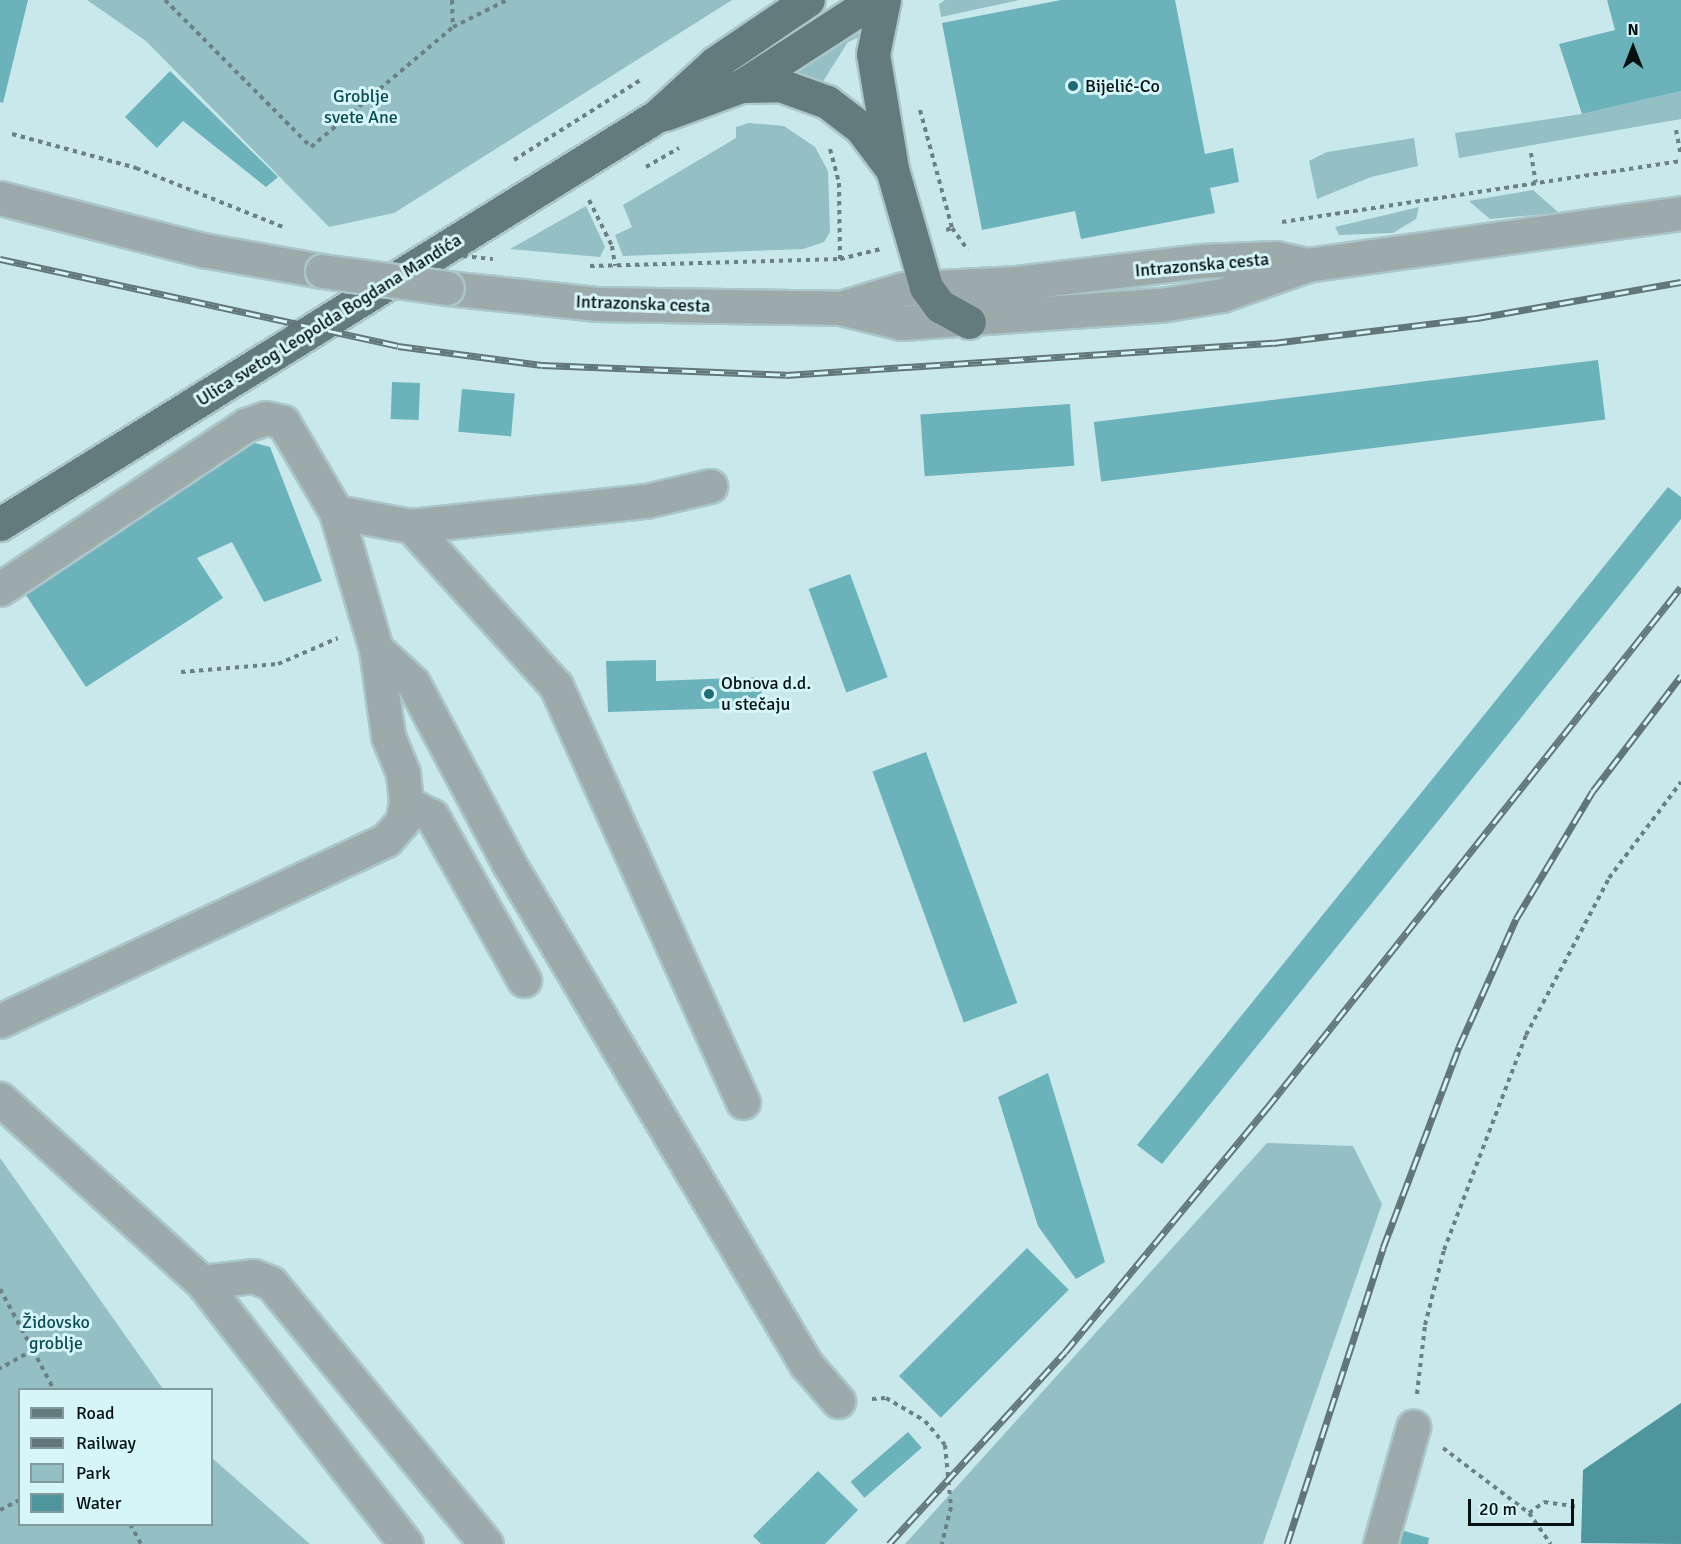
<!DOCTYPE html>
<html>
<head>
<meta charset="utf-8">
<style>
  body { margin:0 }
  #map { position:relative; width:1681px; height:1544px; overflow:hidden; background:#c9e8ec; font-family:Signika,sans-serif }
  div>[style] { position:absolute }
  .green>* { inset:0; background:#94bfc5 }
  .water>* { inset:0; background:#4e959d }
  .building>* { inset:0; background:#6bb2bb; transform-origin:0 0 }
  .path>* { height:4px; margin-top:-2px; transform-origin:0; background:repeating-linear-gradient(90deg,#6b8082 0 4.5px,transparent 0 9px) }
  .roads { filter:drop-shadow(2px 0 #aac6c9) drop-shadow(-2px 0 #aac6c9) drop-shadow(0 2px #aac6c9) drop-shadow(0 -2px #aac6c9) }
  .minor>* { height:33px; margin:-16.5px; padding:0 16.5px; transform-origin:16.5px; border-radius:16.5px; background:#9daaab }
  .major>* { height:33px; margin:-16.5px; padding:0 16.5px; transform-origin:16.5px; border-radius:16.5px; background:#647b7e }
  .rail>* { height:7px; margin-top:-3.5px; transform-origin:0; background:repeating-linear-gradient(90deg,#d6f5f9 0 14px,#627679 0 28px); box-sizing:border-box; border-block:2px solid #627679 }
  .path-bridge>* { height:4px; margin-top:-2px; transform-origin:0; background:repeating-linear-gradient(90deg,#6b8082 0 4.5px,transparent 0 9px) }
  .bridges { filter:drop-shadow(2px 0 #aac6c9) drop-shadow(-2px 0 #aac6c9) drop-shadow(0 2px #aac6c9) drop-shadow(0 -2px #aac6c9) }
  .minor-bridge>* { height:33px; margin:-16.5px; padding:0 16.5px; transform-origin:16.5px; border-radius:16.5px; background:#9daaab }
  .dots>* { width:16px; height:16px; translate:-50% -50%; box-sizing:border-box; border:3px solid #d6f5f9; border-radius:50% }
  span { translate:-50% -50%; white-space:nowrap; text-align:center; line-height:1.15; -webkit-text-stroke:6px #d6f5f9; paint-order:stroke }
  .poi-label { font-size:18px; color:#061112 }
  .left { translate:0 -50%; text-align:left }
  .park-label { font-size:18px; color:#0c4d54 }
  .street-label { font-size:18px; color:#061112 }
  .legend { position:absolute; left:18px; top:1388px; width:195px; height:138px; box-sizing:border-box; background:#d6f5f9; border:2px solid #839a9d; margin:0; padding:8px 10px; list-style:none; font-size:18px; color:#061112 }
  .legend li { display:flex; align-items:center; gap:12px; height:30px }
  .legend b { width:30px; border:2px solid #839a9d }
  .north { position:absolute; left:1603px; top:18px; width:60px; height:60px; -webkit-text-stroke:4px #d6f5f9; paint-order:stroke; rotate:0deg; font-size:16px; font-weight:700; line-height:24px; text-align:center; color:#061112 }
  .north::after { content:''; display:block; margin:auto; width:21px; height:27px; background:#061112; clip-path:polygon(50% 0,100% 100%,50% 72%,0 100%) }
  .scale { position:absolute; left:1468px; top:1499px; width:106px; height:27px; box-sizing:border-box; border:3px solid #061112; border-top:0; padding-left:8px; font-size:18px; line-height:21px; white-space:nowrap; color:#061112; -webkit-text-stroke:4px #d6f5f9; paint-order:stroke }
</style>
</head>
<body>
<div id="map">
  <div class="green">
    <i style="clip-path:polygon(87px 0,732px 0,394px 213px,329px 227px,146px 41px)"></i>
    <i style="clip-path:polygon(945px 0,1019px 0,941px 17px,939px 4px)"></i>
    <i style="clip-path:polygon(859px 28px,859px 37px,848px 42px,820px 86px,791px 76px,791px 65px)"></i>
    <i style="clip-path:polygon(1681px 91px,1681px 119px,1459px 158px,1455px 133px,1582px 114px)"></i>
    <i style="clip-path:polygon(749px 123px,784px 126px,815px 147px,828px 171px,830px 232px,824px 242px,803px 249px,623px 256px,615px 235px,632px 227px,623px 205px,736px 138px,736px 127px)"></i>
    <i style="clip-path:polygon(1414px 138px,1418px 166px,1371px 177px,1317px 199px,1309px 161px,1327px 152px)"></i>
    <i style="clip-path:polygon(1533px 190px,1559px 213px,1490px 219px,1469px 201px)"></i>
    <i style="clip-path:polygon(586px 206px,605px 247px,600px 257px,510px 249px)"></i>
    <i style="clip-path:polygon(1419px 207px,1416px 219px,1393px 233px,1339px 235px,1335px 227px)"></i>
    <i style="clip-path:polygon(1267px 1143px,1353px 1146px,1382px 1204px,1263px 1544px,905px 1544px)"></i>
    <i style="clip-path:polygon(0 1158px,163px 1389px,20px 1390px,20px 1524px,212px 1524px,212px 1458px,310px 1544px,0 1544px)"></i>
  </div>
  <div class="water">
    <i style="clip-path:polygon(1681px 1403px,1681px 1544px,1581px 1543px,1583px 1470px)"></i>
  </div>
  <div class="building">
    <i style="clip-path:polygon(0 0,28px 0,3px 103px,0 102px)"></i>
    <i style="clip-path:polygon(1061px 0,1175px 0,1205px 154px,1233px 148px,1239px 182px,1210px 188px,1215px 213px,1081px 239px,1075px 211px,982px 230px,942px 23px)"></i>
    <i style="clip-path:polygon(1607px 0,1681px 0,1681px 91px,1582px 114px,1559px 44px,1615px 30px)"></i>
    <i style="clip-path:polygon(170px 71px,278px 177px,266px 187px,183px 121px,157px 148px,125px 117px)"></i>
    <i style="left:1598px;top:360px;width:60px;height:508px;rotate:83deg"></i>
    <i style="left:392px;top:382px;width:28px;height:37px;rotate:2deg"></i>
    <i style="left:462px;top:389px;width:53px;height:43px;rotate:5deg"></i>
    <i style="left:1070px;top:404px;width:62px;height:150px;rotate:86deg"></i>
    <i style="clip-path:polygon(251px 442px,270px 447px,322px 581px,264px 602px,232px 542px,197px 558px,223px 598px,86px 687px,24px 592px)"></i>
    <i style="clip-path:polygon(1668px 487px,1681px 497px,1681px 519px,1162px 1164px,1137px 1145px)"></i>
    <i style="left:850px;top:574px;width:110px;height:44px;rotate:70deg"></i>
    <i style="clip-path:polygon(656px 660px,656px 681px,761px 677px,762px 707px,608px 712px,606px 661px)"></i>
    <i style="left:926px;top:752px;width:267px;height:57px;rotate:70deg"></i>
    <i style="clip-path:polygon(1048px 1073px,1105px 1262px,1076px 1279px,1038px 1226px,998px 1097px)"></i>
    <i style="left:1027px;top:1248px;width:59px;height:181px;rotate:45deg"></i>
    <i style="left:908px;top:1432px;width:21px;height:76px;rotate:49deg"></i>
    <i style="clip-path:polygon(818px 1471px,858px 1510px,825px 1544px,761px 1544px,753px 1536px)"></i>
    <i style="clip-path:polygon(1401px 1530px,1429px 1538px,1428px 1544px,1397px 1544px)"></i>
  </div>
  <div class="path">
    <i style="left:165px;top:0;width:207px;rotate:45.2deg"></i>
    <i style="left:311px;top:147px;width:186px;rotate:-40.2deg"></i>
    <i style="left:453px;top:27px;width:60px;rotate:-26.6deg"></i>
    <i style="left:452px;top:0;width:27px;rotate:88deg"></i>
    <i style="left:920px;top:110px;width:122px;rotate:74.8deg"></i>
    <i style="left:1676px;top:130px;width:26px;rotate:79deg"></i>
    <i style="left:12px;top:134px;width:129px;rotate:15.3deg"></i>
    <i style="left:136px;top:168px;width:158px;rotate:21.9deg"></i>
    <i style="left:830px;top:149px;width:35px;rotate:75deg"></i>
    <i style="left:839px;top:183px;width:76px;rotate:89.2deg"></i>
    <i style="left:1531px;top:153px;width:30px;rotate:81deg"></i>
    <i style="left:514px;top:160px;width:151px;rotate:-32.3deg"></i>
    <i style="left:646px;top:167px;width:38px;rotate:-30deg"></i>
    <i style="left:589px;top:200px;width:51px;rotate:63.4deg"></i>
    <i style="left:612px;top:246px;width:20px;rotate:81deg"></i>
    <i style="left:1282px;top:222px;width:404px;rotate:-8.7deg"></i>
    <i style="left:946px;top:230px;width:6px;rotate:-18deg"></i>
    <i style="left:952px;top:228px;width:27px;rotate:54deg"></i>
    <i style="left:590px;top:266px;width:250px;rotate:-1.6deg"></i>
    <i style="left:840px;top:259px;width:42px;rotate:-13.7deg"></i>
    <i style="left:181px;top:672px;width:97px;rotate:-4.7deg"></i>
    <i style="left:278px;top:664px;width:65px;rotate:-23.4deg"></i>
    <i style="left:0;top:1289px;width:69px;rotate:61.6deg"></i>
    <i style="left:33px;top:1350px;width:38px;rotate:151deg"></i>
    <i style="left:33px;top:1350px;width:45px;rotate:62.3deg"></i>
    <i style="left:1417px;top:1394px;width:69px;rotate:-83.4deg"></i>
    <i style="left:1425px;top:1325px;width:77px;rotate:-75.8deg"></i>
    <i style="left:1444px;top:1250px;width:230px;rotate:-69.1deg"></i>
    <i style="left:1526px;top:1035px;width:178px;rotate:-62.1deg"></i>
    <i style="left:1609px;top:878px;width:120px;rotate:-53.1deg"></i>
    <i style="left:872px;top:1399px;width:14px;rotate:-4deg"></i>
    <i style="left:886px;top:1398px;width:45px;rotate:30.5deg"></i>
    <i style="left:925px;top:1421px;width:31px;rotate:50deg"></i>
    <i style="left:945px;top:1445px;width:62px;rotate:84.5deg"></i>
    <i style="left:951px;top:1507px;width:38px;rotate:104deg"></i>
    <i style="left:1443px;top:1448px;width:108px;rotate:37.1deg"></i>
    <i style="left:1529px;top:1513px;width:38px;rotate:55deg"></i>
    <i style="left:0;top:1510px;width:22px;rotate:-27deg"></i>
    <i style="left:1529px;top:1513px;width:19px;rotate:-36deg"></i>
    <i style="left:1544px;top:1502px;width:35px;rotate:8deg"></i>
    <i style="left:130px;top:1524px;width:23px;rotate:61deg"></i>
  </div>
  <div class="roads">
    <div class="minor">
      <i style="left:0;top:198px;width:210px;rotate:14.4deg"></i>
      <i style="left:203px;top:250px;width:121px;rotate:10deg"></i>
      <i style="left:447px;top:288px;width:150px;rotate:6.1deg"></i>
      <i style="left:596px;top:304px;width:244px;rotate:0.9deg"></i>
      <i style="left:840px;top:308px;width:66px;rotate:-16.8deg"></i>
      <i style="left:903px;top:289px;width:114px;rotate:-3deg"></i>
      <i style="left:1017px;top:283px;width:186px;rotate:-6.8deg"></i>
      <i style="left:1202px;top:261px;width:74px;rotate:-2.3deg"></i>
      <i style="left:1276px;top:258px;width:32px;rotate:13deg"></i>
      <i style="left:840px;top:308px;width:63px;rotate:13.8deg"></i>
      <i style="left:901px;top:323px;width:261px;rotate:-4deg"></i>
      <i style="left:1161px;top:305px;width:62px;rotate:-9.3deg"></i>
      <i style="left:1222px;top:295px;width:90px;rotate:-19.4deg"></i>
      <i style="left:1307px;top:265px;width:378px;rotate:-7.9deg"></i>
      <i style="left:336px;top:512px;width:76px;rotate:10.6deg"></i>
      <i style="left:411px;top:526px;width:236px;rotate:-6.1deg"></i>
      <i style="left:646px;top:501px;width:66px;rotate:-13.2deg"></i>
      <i style="left:411px;top:526px;width:216px;rotate:47.8deg"></i>
      <i style="left:556px;top:686px;width:456px;rotate:65.8deg"></i>
      <i style="left:0;top:589px;width:296px;rotate:-33.7deg"></i>
      <i style="left:246px;top:425px;width:21px;rotate:-19deg"></i>
      <i style="left:266px;top:418px;width:17px;rotate:13deg"></i>
      <i style="left:283px;top:422px;width:104px;rotate:59.5deg"></i>
      <i style="left:336px;top:512px;width:143px;rotate:73.7deg"></i>
      <i style="left:376px;top:649px;width:88px;rotate:82.1deg"></i>
      <i style="left:388px;top:736px;width:40px;rotate:68deg"></i>
      <i style="left:403px;top:773px;width:30px;rotate:84deg"></i>
      <i style="left:406px;top:803px;width:19px;rotate:102deg"></i>
      <i style="left:402px;top:822px;width:24px;rotate:132deg"></i>
      <i style="left:386px;top:840px;width:426px;rotate:154.9deg"></i>
      <i style="left:376px;top:649px;width:50px;rotate:42.6deg"></i>
      <i style="left:413px;top:683px;width:203px;rotate:62deg"></i>
      <i style="left:508px;top:862px;width:584px;rotate:59.31deg"></i>
      <i style="left:806px;top:1364px;width:49px;rotate:49.1deg"></i>
      <i style="left:406px;top:803px;width:29px;rotate:27deg"></i>
      <i style="left:432px;top:816px;width:188px;rotate:60.7deg"></i>
      <i style="left:0;top:1099px;width:273px;rotate:42.2deg"></i>
      <i style="left:202px;top:1282px;width:332px;rotate:52.1deg"></i>
      <i style="left:202px;top:1282px;width:51px;rotate:-6.7deg"></i>
      <i style="left:253px;top:1276px;width:19px;rotate:21deg"></i>
      <i style="left:271px;top:1283px;width:338px;rotate:50.5deg"></i>
      <i style="left:1380px;top:1544px;width:122px;rotate:-74.2deg"></i>
    </div>
    <div class="major">
      <i style="left:884px;top:0;width:55px;rotate:101.5deg"></i>
      <i style="left:873px;top:54px;width:117px;rotate:80.6deg"></i>
      <i style="left:892px;top:169px;width:123px;rotate:73.9deg"></i>
      <i style="left:926px;top:287px;width:24px;rotate:54deg"></i>
      <i style="left:940px;top:306px;width:33px;rotate:29deg"></i>
      <i style="left:741px;top:86px;width:39px;rotate:-1deg"></i>
      <i style="left:780px;top:85px;width:50px;rotate:19.9deg"></i>
      <i style="left:827px;top:102px;width:43px;rotate:37.4deg"></i>
      <i style="left:861px;top:128px;width:50px;rotate:53.1deg"></i>
      <i style="left:665px;top:114px;width:81px;rotate:-20.2deg"></i>
      <i style="left:741px;top:86px;width:158px;rotate:-32.9deg"></i>
      <i style="left:0;top:524px;width:773px;rotate:-31.84deg"></i>
      <i style="left:657px;top:116px;width:79px;rotate:-42.4deg"></i>
      <i style="left:715px;top:63px;width:112px;rotate:-34.1deg"></i>
    </div>
  </div>
  <div class="rail">
    <i style="left:0;top:259px;width:407px;rotate:12.3deg"></i>
    <i style="left:398px;top:346px;width:145px;rotate:7.5deg"></i>
    <i style="left:542px;top:365px;width:244px;rotate:2.3deg"></i>
    <i style="left:786px;top:375px;width:488px;rotate:-3.8deg"></i>
    <i style="left:1273px;top:343px;width:206px;rotate:-7deg"></i>
    <i style="left:1477px;top:318px;width:207px;rotate:-10deg"></i>
    <i style="left:889px;top:1544px;width:260px;rotate:-47.5deg"></i>
    <i style="left:1065px;top:1352px;width:317px;rotate:-50.4deg"></i>
    <i style="left:1267px;top:1108px;width:665px;rotate:-51.53deg"></i>
    <i style="left:1287px;top:1544px;width:311px;rotate:-72deg"></i>
    <i style="left:1383px;top:1248px;width:215px;rotate:-69.3deg"></i>
    <i style="left:1459px;top:1047px;width:140px;rotate:-66deg"></i>
    <i style="left:1516px;top:919px;width:149px;rotate:-59deg"></i>
    <i style="left:1593px;top:791px;width:145px;rotate:-52.6deg"></i>
  </div>
  <div class="path-bridge">
    <i style="left:463px;top:256px;width:30px;rotate:6deg"></i>
  </div>
  <div class="bridges">
    <div class="minor-bridge">
      <i style="left:322px;top:271px;width:126px;rotate:7.7deg"></i>
    </div>
  </div>
  <div class="dots">
    <i style="left:1073px;top:86px;background:#206b74"></i>
    <i style="left:709px;top:694px;background:#206b74"></i>
  </div>
  <div class="poi-label">
    <span class="left" style="left:1085px;top:86px">Bijelić-Co</span>
    <span class="left" style="left:721px;top:694px">Obnova d.d.<br>u stečaju</span>
  </div>
  <div class="park-label">
    <span style="left:361px;top:107px">Groblje<br>svete Ane</span>
    <span style="left:56px;top:1333px">Židovsko<br>groblje</span>
  </div>
  <div class="street-label">
    <span style="left:1202px;top:265px;rotate:-5deg">Intrazonska cesta</span>
    <span style="left:643px;top:304px;rotate:2deg">Intrazonska cesta</span>
    <span style="left:329px;top:320px;rotate:-32deg">Ulica svetog Leopolda Bogdana Mandića</span>
  </div>
  <ul class="legend">
  <li><b style="height:8px;background:#647b7e"></b>Road</li>
  <li><b style="height:8px;background:#627679"></b>Railway</li>
  <li><b style="height:16px;background:#94bfc5"></b>Park</li>
  <li><b style="height:16px;background:#4e959d"></b>Water</li>
  </ul>
  <div class="north">N</div>
  <div class="scale">20 m</div>
</div>
</body>
</html>
